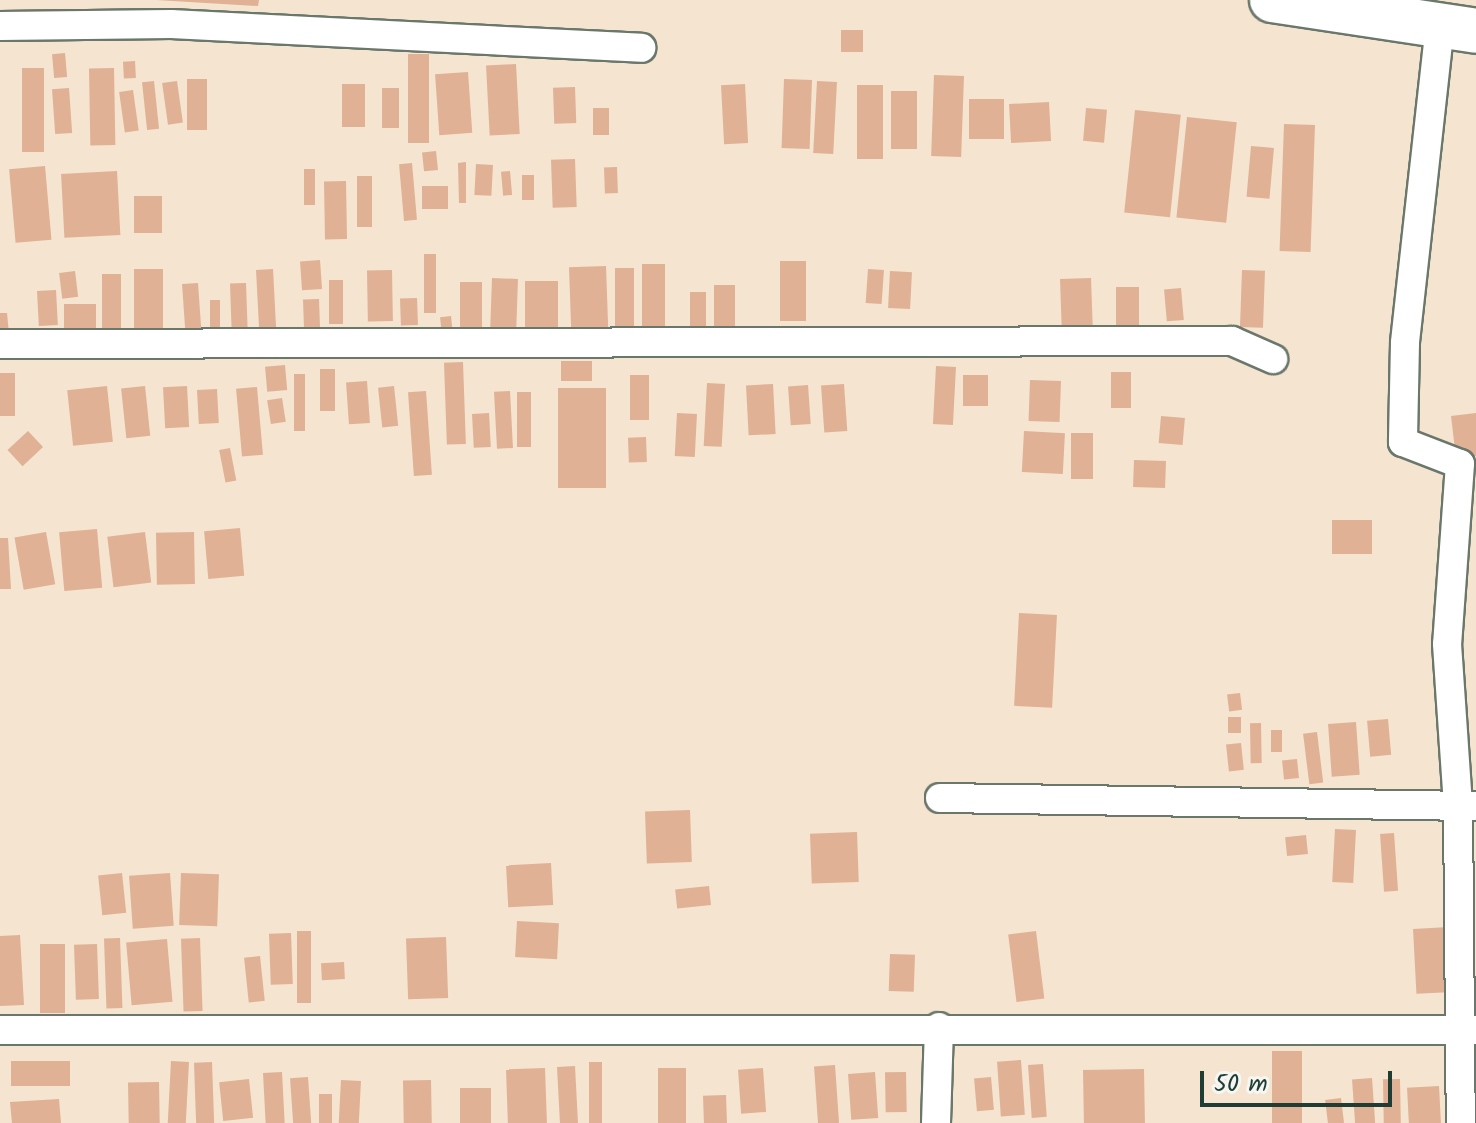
<!DOCTYPE html>
<html>
<head>
<meta charset="utf-8">
<style>
  body { margin:0 }
  #map { position:relative; width:1476px; height:1123px; overflow:hidden; background:#f4e4d0; font-family:Kalam,sans-serif }
  div>[style] { position:absolute }
  .building>* { inset:0; background:#e0b194; transform-origin:0 0 }
  .roads { filter:drop-shadow(2px 0 #6a776b) drop-shadow(-2px 0 #6a776b) drop-shadow(0 2px #6a776b) drop-shadow(0 -2px #6a776b) }
  .street>* { height:28px; margin:-14px; padding:0 14px; transform-origin:14px; border-radius:14px; background:#fff }
  .primary>* { height:44px; margin:-22px; padding:0 22px; transform-origin:22px; border-radius:22px; background:#fff }
  span { translate:-50% -50%; white-space:nowrap; text-align:center; line-height:1.15; -webkit-text-stroke:6px #f6f6f2; paint-order:stroke }
  .scale { position:absolute; left:1200px; top:1071px; width:192px; height:36px; box-sizing:border-box; border:4px solid #1f3d34; border-top:0; padding-left:10px; font-size:24px; line-height:28px; white-space:nowrap; color:#1f3d34; -webkit-text-stroke:6px #f6f6f2; paint-order:stroke }
</style>
</head>
<body>
<div id="map">
  <div class="building">
    <i style="clip-path:polygon(156px 0,259px 0,258px 6px)"></i>
    <i style="left:841px;top:30px;width:22px;height:22px"></i>
    <i style="left:65px;top:53px;width:24px;height:13px;rotate:85deg"></i>
    <i style="left:408px;top:54px;width:21px;height:89px"></i>
    <i style="left:135px;top:61px;width:17px;height:12px;rotate:87deg"></i>
    <i style="left:516px;top:64px;width:70px;height:30px;rotate:87deg"></i>
    <i style="left:22px;top:68px;width:22px;height:84px"></i>
    <i style="left:114px;top:68px;width:77px;height:25px;rotate:89deg"></i>
    <i style="left:468px;top:72px;width:61px;height:33px;rotate:86deg"></i>
    <i style="left:934px;top:75px;width:30px;height:81px;rotate:2deg"></i>
    <i style="left:187px;top:79px;width:20px;height:51px"></i>
    <i style="left:784px;top:79px;width:28px;height:69px;rotate:2deg"></i>
    <i style="left:154px;top:81px;width:48px;height:12px;rotate:84deg"></i>
    <i style="left:177px;top:81px;width:42px;height:15px;rotate:82deg"></i>
    <i style="left:817px;top:81px;width:20px;height:72px;rotate:3deg"></i>
    <i style="left:365px;top:84px;width:43px;height:23px;rotate:90deg"></i>
    <i style="left:745px;top:84px;width:59px;height:24px;rotate:87deg"></i>
    <i style="left:857px;top:85px;width:26px;height:74px"></i>
    <i style="left:575px;top:87px;width:36px;height:22px;rotate:88deg"></i>
    <i style="left:69px;top:88px;width:45px;height:17px;rotate:86deg"></i>
    <i style="left:399px;top:88px;width:40px;height:17px;rotate:90deg"></i>
    <i style="left:133px;top:90px;width:41px;height:14px;rotate:82deg"></i>
    <i style="left:891px;top:91px;width:26px;height:58px"></i>
    <i style="left:969px;top:99px;width:35px;height:40px"></i>
    <i style="left:1049px;top:102px;width:39px;height:40px;rotate:87deg"></i>
    <i style="left:593px;top:108px;width:16px;height:27px"></i>
    <i style="left:1086px;top:108px;width:21px;height:33px;rotate:5deg"></i>
    <i style="left:1135px;top:110px;width:46px;height:103px;rotate:6deg"></i>
    <i style="left:1187px;top:117px;width:50px;height:101px;rotate:6deg"></i>
    <i style="left:1284px;top:124px;width:31px;height:127px;rotate:2deg"></i>
    <i style="left:1251px;top:146px;width:23px;height:51px;rotate:5deg"></i>
    <i style="left:436px;top:151px;width:19px;height:14px;rotate:84deg"></i>
    <i style="left:575px;top:159px;width:48px;height:24px;rotate:88deg"></i>
    <i style="clip-path:polygon(466px 162px,466px 203px,459px 203px,458px 163px)"></i>
    <i style="left:412px;top:163px;width:57px;height:13px;rotate:85deg"></i>
    <i style="left:476px;top:164px;width:17px;height:31px;rotate:3deg"></i>
    <i style="left:45px;top:166px;width:74px;height:36px;rotate:85deg"></i>
    <i style="left:617px;top:167px;width:26px;height:13px;rotate:88deg"></i>
    <i style="left:304px;top:169px;width:11px;height:36px"></i>
    <i style="left:117px;top:171px;width:64px;height:56px;rotate:87deg"></i>
    <i style="left:510px;top:171px;width:24px;height:9px;rotate:85deg"></i>
    <i style="left:522px;top:175px;width:12px;height:25px"></i>
    <i style="left:357px;top:176px;width:15px;height:51px"></i>
    <i style="left:346px;top:181px;width:58px;height:22px;rotate:89deg"></i>
    <i style="left:422px;top:186px;width:26px;height:23px"></i>
    <i style="left:134px;top:196px;width:28px;height:37px"></i>
    <i style="left:424px;top:254px;width:12px;height:59px"></i>
    <i style="left:320px;top:260px;width:29px;height:20px;rotate:86deg"></i>
    <i style="left:780px;top:261px;width:26px;height:60px"></i>
    <i style="left:642px;top:264px;width:23px;height:70px"></i>
    <i style="left:606px;top:266px;width:69px;height:37px;rotate:88deg"></i>
    <i style="left:615px;top:268px;width:19px;height:64px"></i>
    <i style="left:134px;top:269px;width:29px;height:59px"></i>
    <i style="left:273px;top:269px;width:62px;height:17px;rotate:87deg"></i>
    <i style="left:868px;top:269px;width:16px;height:34px;rotate:4deg"></i>
    <i style="left:392px;top:270px;width:51px;height:25px;rotate:89deg"></i>
    <i style="left:1242px;top:270px;width:23px;height:57px;rotate:2deg"></i>
    <i style="left:75px;top:271px;width:26px;height:16px;rotate:83deg"></i>
    <i style="left:890px;top:271px;width:22px;height:37px;rotate:3deg"></i>
    <i style="left:102px;top:274px;width:19px;height:56px"></i>
    <i style="left:492px;top:278px;width:26px;height:52px;rotate:2deg"></i>
    <i style="left:1091px;top:278px;width:48px;height:31px;rotate:88deg"></i>
    <i style="left:329px;top:280px;width:14px;height:44px"></i>
    <i style="left:525px;top:281px;width:33px;height:56px"></i>
    <i style="left:460px;top:282px;width:22px;height:53px"></i>
    <i style="left:198px;top:283px;width:45px;height:16px;rotate:86deg"></i>
    <i style="left:246px;top:283px;width:49px;height:16px;rotate:88deg"></i>
    <i style="left:714px;top:285px;width:21px;height:46px"></i>
    <i style="left:1116px;top:287px;width:23px;height:44px"></i>
    <i style="left:1181px;top:288px;width:32px;height:17px;rotate:85deg"></i>
    <i style="left:56px;top:290px;width:35px;height:19px;rotate:87deg"></i>
    <i style="left:690px;top:292px;width:16px;height:34px"></i>
    <i style="left:417px;top:298px;width:27px;height:17px;rotate:88deg"></i>
    <i style="left:319px;top:299px;width:37px;height:16px;rotate:88deg"></i>
    <i style="left:210px;top:300px;width:10px;height:33px"></i>
    <i style="left:96px;top:304px;width:34px;height:32px;rotate:90deg"></i>
    <i style="clip-path:polygon(0 313px,7px 313px,9px 334px,0 334px)"></i>
    <i style="left:451px;top:316px;width:19px;height:11px;rotate:84deg"></i>
    <i style="left:561px;top:361px;width:31px;height:20px"></i>
    <i style="left:463px;top:362px;width:82px;height:19px;rotate:88deg"></i>
    <i style="left:285px;top:365px;width:25px;height:20px;rotate:85deg"></i>
    <i style="left:936px;top:366px;width:20px;height:58px;rotate:3deg"></i>
    <i style="left:320px;top:369px;width:15px;height:42px"></i>
    <i style="left:1111px;top:372px;width:20px;height:36px"></i>
    <i style="left:0;top:373px;width:15px;height:43px"></i>
    <i style="left:294px;top:374px;width:11px;height:57px"></i>
    <i style="left:630px;top:375px;width:19px;height:45px"></i>
    <i style="left:963px;top:375px;width:25px;height:31px"></i>
    <i style="left:1030px;top:380px;width:31px;height:41px;rotate:2deg"></i>
    <i style="left:367px;top:381px;width:42px;height:21px;rotate:86deg"></i>
    <i style="left:707px;top:383px;width:18px;height:63px;rotate:3deg"></i>
    <i style="left:773px;top:384px;width:50px;height:27px;rotate:87deg"></i>
    <i style="left:844px;top:384px;width:47px;height:23px;rotate:86deg"></i>
    <i style="left:808px;top:385px;width:39px;height:20px;rotate:86deg"></i>
    <i style="left:107px;top:386px;width:56px;height:40px;rotate:84deg"></i>
    <i style="left:145px;top:386px;width:50px;height:24px;rotate:84deg"></i>
    <i style="left:187px;top:386px;width:41px;height:24px;rotate:87deg"></i>
    <i style="left:394px;top:386px;width:40px;height:16px;rotate:84deg"></i>
    <i style="left:257px;top:387px;width:68px;height:21px;rotate:85deg"></i>
    <i style="left:558px;top:388px;width:48px;height:100px"></i>
    <i style="left:217px;top:389px;width:34px;height:20px;rotate:87deg"></i>
    <i style="left:426px;top:391px;width:84px;height:18px;rotate:86deg"></i>
    <i style="left:510px;top:391px;width:57px;height:16px;rotate:87deg"></i>
    <i style="left:517px;top:392px;width:14px;height:55px"></i>
    <i style="left:282px;top:398px;width:24px;height:15px;rotate:81deg"></i>
    <i style="left:489px;top:413px;width:34px;height:17px;rotate:87deg"></i>
    <i style="left:677px;top:413px;width:20px;height:43px;rotate:3deg"></i>
    <i style="clip-path:polygon(1476px 413px,1476px 456px,1456px 458px,1451px 416px)"></i>
    <i style="left:1161px;top:416px;width:24px;height:27px;rotate:5deg"></i>
    <i style="left:28px;top:431px;width:22px;height:28px;rotate:47deg"></i>
    <i style="left:1024px;top:431px;width:41px;height:41px;rotate:3deg"></i>
    <i style="left:1071px;top:433px;width:22px;height:46px"></i>
    <i style="left:646px;top:437px;width:25px;height:18px;rotate:88deg"></i>
    <i style="left:230px;top:448px;width:33px;height:11px;rotate:79deg"></i>
    <i style="left:1134px;top:460px;width:32px;height:27px;rotate:2deg"></i>
    <i style="left:1332px;top:520px;width:40px;height:34px"></i>
    <i style="left:240px;top:528px;width:48px;height:36px;rotate:85deg"></i>
    <i style="left:97px;top:529px;width:59px;height:38px;rotate:85deg"></i>
    <i style="left:46px;top:532px;width:53px;height:32px;rotate:80deg"></i>
    <i style="left:145px;top:532px;width:51px;height:38px;rotate:83deg"></i>
    <i style="left:194px;top:532px;width:52px;height:38px;rotate:89deg"></i>
    <i style="clip-path:polygon(0 538px,8px 538px,11px 589px,0 589px)"></i>
    <i style="left:1019px;top:613px;width:38px;height:93px;rotate:3deg"></i>
    <i style="left:1240px;top:693px;width:17px;height:13px;rotate:83deg"></i>
    <i style="left:1228px;top:717px;width:13px;height:16px"></i>
    <i style="left:1388px;top:719px;width:36px;height:21px;rotate:85deg"></i>
    <i style="left:1356px;top:722px;width:53px;height:28px;rotate:86deg"></i>
    <i style="left:1261px;top:723px;width:40px;height:11px;rotate:89deg"></i>
    <i style="left:1271px;top:730px;width:11px;height:22px"></i>
    <i style="left:1317px;top:732px;width:51px;height:14px;rotate:83deg"></i>
    <i style="left:1241px;top:743px;width:27px;height:15px;rotate:84deg"></i>
    <i style="left:1297px;top:759px;width:19px;height:15px;rotate:84deg"></i>
    <i style="left:690px;top:810px;width:52px;height:45px;rotate:88deg"></i>
    <i style="left:1335px;top:829px;width:21px;height:53px;rotate:3deg"></i>
    <i style="left:857px;top:832px;width:50px;height:47px;rotate:88deg"></i>
    <i style="left:1394px;top:833px;width:58px;height:14px;rotate:86deg"></i>
    <i style="left:1306px;top:835px;width:19px;height:21px;rotate:84deg"></i>
    <i style="left:551px;top:863px;width:42px;height:45px;rotate:87deg"></i>
    <i style="left:122px;top:873px;width:40px;height:24px;rotate:84deg"></i>
    <i style="left:170px;top:873px;width:53px;height:41px;rotate:86deg"></i>
    <i style="left:181px;top:873px;width:38px;height:52px;rotate:2deg"></i>
    <i style="left:709px;top:886px;width:19px;height:34px;rotate:84deg"></i>
    <i style="left:517px;top:921px;width:42px;height:36px;rotate:3deg"></i>
    <i style="left:1449px;top:927px;width:65px;height:36px;rotate:87deg"></i>
    <i style="left:297px;top:931px;width:14px;height:72px"></i>
    <i style="left:1036px;top:931px;width:68px;height:28px;rotate:83deg"></i>
    <i style="left:291px;top:933px;width:51px;height:22px;rotate:88deg"></i>
    <i style="clip-path:polygon(20px 935px,24px 1005px,0 1006px,0 936px)"></i>
    <i style="left:446px;top:937px;width:61px;height:40px;rotate:88deg"></i>
    <i style="left:120px;top:938px;width:70px;height:16px;rotate:88deg"></i>
    <i style="left:200px;top:938px;width:73px;height:19px;rotate:88deg"></i>
    <i style="left:167px;top:939px;width:63px;height:41px;rotate:85deg"></i>
    <i style="left:40px;top:944px;width:25px;height:69px"></i>
    <i style="left:97px;top:944px;width:55px;height:23px;rotate:88deg"></i>
    <i style="left:890px;top:954px;width:25px;height:37px;rotate:2deg"></i>
    <i style="left:260px;top:956px;width:45px;height:16px;rotate:84deg"></i>
    <i style="left:344px;top:962px;width:17px;height:23px;rotate:87deg"></i>
    <i style="left:1272px;top:1051px;width:30px;height:72px"></i>
    <i style="left:1021px;top:1060px;width:55px;height:24px;rotate:86deg"></i>
    <i style="left:70px;top:1061px;width:25px;height:59px;rotate:90deg"></i>
    <i style="left:171px;top:1061px;width:18px;height:62px;rotate:3deg"></i>
    <i style="left:212px;top:1062px;width:61px;height:18px;rotate:88deg"></i>
    <i style="left:589px;top:1062px;width:13px;height:61px"></i>
    <i style="left:1043px;top:1064px;width:53px;height:15px;rotate:86deg"></i>
    <i style="left:835px;top:1065px;width:58px;height:21px;rotate:86deg"></i>
    <i style="left:575px;top:1066px;width:57px;height:18px;rotate:87deg"></i>
    <i style="left:545px;top:1068px;width:55px;height:39px;rotate:88deg"></i>
    <i style="left:658px;top:1068px;width:28px;height:55px"></i>
    <i style="left:763px;top:1068px;width:44px;height:25px;rotate:86deg"></i>
    <i style="left:1144px;top:1069px;width:54px;height:61px;rotate:89deg"></i>
    <i style="left:282px;top:1072px;width:51px;height:19px;rotate:87deg"></i>
    <i style="left:875px;top:1072px;width:46px;height:27px;rotate:86deg"></i>
    <i style="left:906px;top:1072px;width:40px;height:21px;rotate:89deg"></i>
    <i style="left:308px;top:1077px;width:46px;height:18px;rotate:86deg"></i>
    <i style="left:991px;top:1077px;width:33px;height:17px;rotate:85deg"></i>
    <i style="left:1372px;top:1078px;width:45px;height:20px;rotate:86deg"></i>
    <i style="left:249px;top:1079px;width:39px;height:30px;rotate:84deg"></i>
    <i style="left:1400px;top:1079px;width:44px;height:17px;rotate:89deg"></i>
    <i style="left:341px;top:1080px;width:20px;height:43px;rotate:3deg"></i>
    <i style="left:431px;top:1080px;width:43px;height:28px;rotate:89deg"></i>
    <i style="left:159px;top:1082px;width:41px;height:31px;rotate:89deg"></i>
    <i style="left:1439px;top:1086px;width:37px;height:32px;rotate:87deg"></i>
    <i style="left:460px;top:1088px;width:31px;height:35px"></i>
    <i style="left:332px;top:1094px;width:29px;height:13px;rotate:90deg"></i>
    <i style="left:726px;top:1095px;width:28px;height:23px;rotate:88deg"></i>
    <i style="left:1341px;top:1098px;width:25px;height:16px;rotate:83deg"></i>
    <i style="clip-path:polygon(59px 1099px,61px 1123px,12px 1123px,10px 1102px)"></i>
  </div>
  <div class="roads">
    <div class="street">
      <i style="left:1440px;top:25px;width:320px;rotate:96.3deg"></i>
      <i style="left:1405px;top:343px;width:99px;rotate:91.2deg"></i>
      <i style="left:1403px;top:442px;width:61px;rotate:21.1deg"></i>
      <i style="left:1460px;top:464px;width:180px;rotate:94.1deg"></i>
      <i style="left:1447px;top:644px;width:161px;rotate:86.1deg"></i>
      <i style="left:1458px;top:805px;width:318px;rotate:89.5deg"></i>
      <i style="left:0;top:26px;width:171px;rotate:-0.7deg"></i>
      <i style="left:171px;top:24px;width:471px;rotate:2.9deg"></i>
      <i style="left:0;top:344px;width:1232px;rotate:-0.14deg"></i>
      <i style="left:1232px;top:341px;width:45px;rotate:23.7deg"></i>
      <i style="left:940px;top:798px;width:535px;rotate:0.86deg"></i>
      <i style="left:0;top:1030px;width:1476px"></i>
      <i style="left:936px;top:1123px;width:96px;rotate:-88.2deg"></i>
    </div>
    <div class="primary">
      <i style="left:1272px;top:0;width:206px;rotate:8.6deg"></i>
    </div>
  </div>
  <div class="scale">50 m</div>
</div>
</body>
</html>
